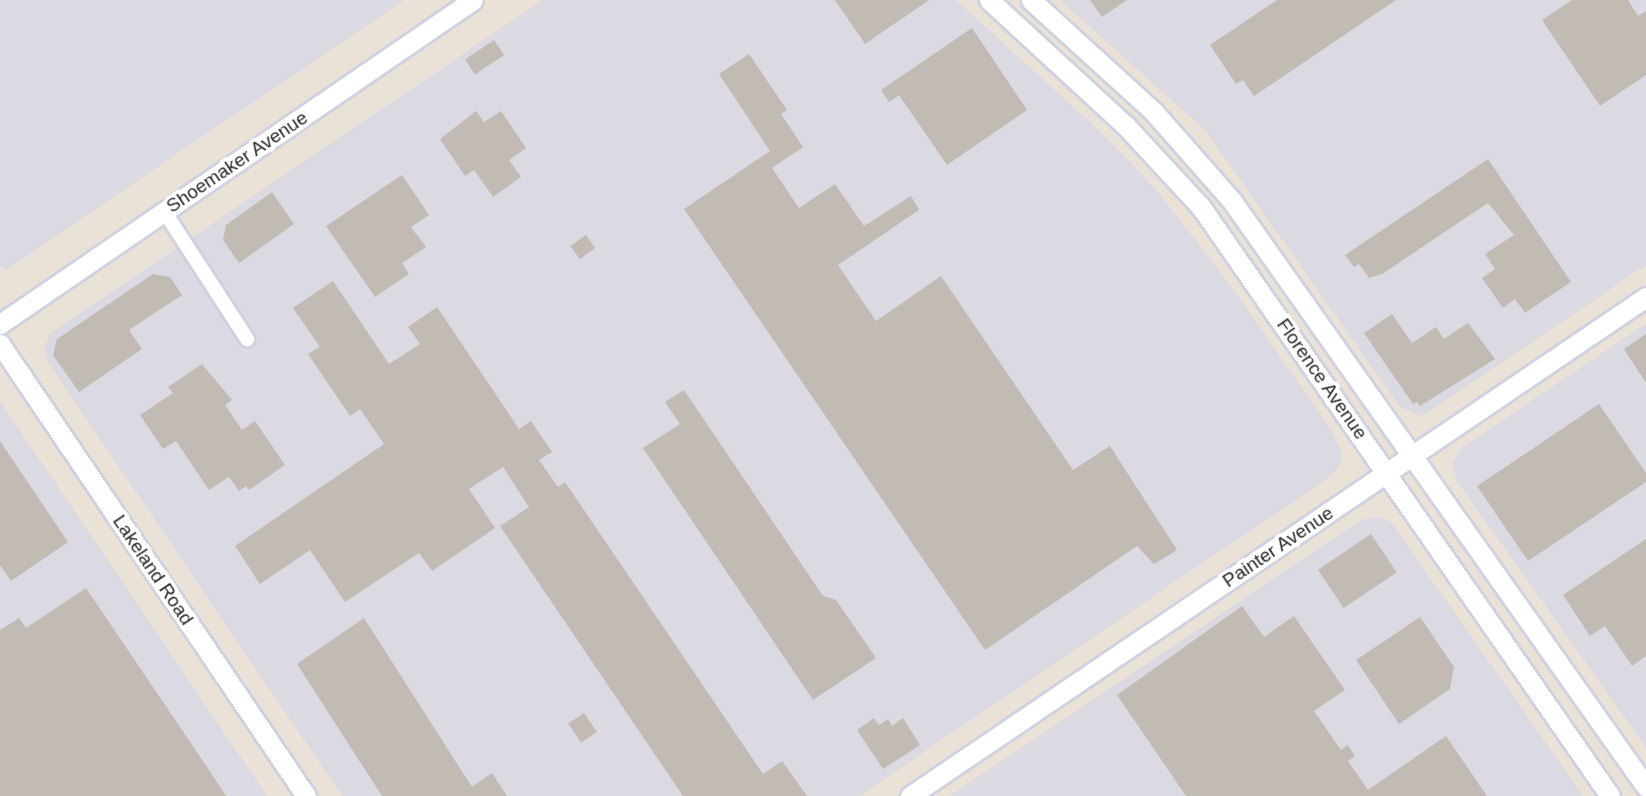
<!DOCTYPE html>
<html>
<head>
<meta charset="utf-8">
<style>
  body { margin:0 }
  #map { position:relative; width:1646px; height:796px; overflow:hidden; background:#eae1d7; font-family:Arial,sans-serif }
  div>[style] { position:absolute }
  .industrial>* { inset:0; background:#dbd9e2 }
  .building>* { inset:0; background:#c2bbb4; transform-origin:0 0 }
  .roads { filter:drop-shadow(2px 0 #cdd1e1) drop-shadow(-2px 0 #cdd1e1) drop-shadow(0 2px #cdd1e1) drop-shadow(0 -2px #cdd1e1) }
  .street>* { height:14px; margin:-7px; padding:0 7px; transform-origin:7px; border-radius:7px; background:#fff }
  .secondary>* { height:19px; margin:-9.5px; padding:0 9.5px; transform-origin:9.5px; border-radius:9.5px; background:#fff }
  span { translate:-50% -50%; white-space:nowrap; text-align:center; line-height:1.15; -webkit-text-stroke:7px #fff; paint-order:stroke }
  .street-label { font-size:19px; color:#272727 }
</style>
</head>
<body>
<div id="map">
  <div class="industrial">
    <i style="clip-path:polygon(0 0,404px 0,7px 269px,0 267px)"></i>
    <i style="clip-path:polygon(543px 0,956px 0,1106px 137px,1158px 192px,1231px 286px,1331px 430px,1341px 452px,1340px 465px,1331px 476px,859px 796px,342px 796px,48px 362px,44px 347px,51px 333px)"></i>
    <i style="clip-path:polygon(1060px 0,1646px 0,1646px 265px,1422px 416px,1400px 407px,1206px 131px)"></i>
    <i style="clip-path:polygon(1646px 324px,1646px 747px,1456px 480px,1453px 462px,1462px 447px)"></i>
    <i style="clip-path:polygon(0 401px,267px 796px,0 796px)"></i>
    <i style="clip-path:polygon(1379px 517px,1391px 522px,1583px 796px,950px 796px,1363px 519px)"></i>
  </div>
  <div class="building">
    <i style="clip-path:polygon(835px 0,929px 0,865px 44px)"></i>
    <i style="clip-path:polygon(1090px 0,1127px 0,1102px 17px)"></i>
    <i style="clip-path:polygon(1277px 0,1396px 0,1254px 96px,1243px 80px,1236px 84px,1210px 45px)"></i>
    <i style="clip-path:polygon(1572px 0,1628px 0,1638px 16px,1646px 11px,1646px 75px,1600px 106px,1542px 20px)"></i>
    <i style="clip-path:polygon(972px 28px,1027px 110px,947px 165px,899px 95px,889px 102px,881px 90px)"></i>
    <i style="left:494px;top:40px;width:18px;height:35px;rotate:56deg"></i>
    <i style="clip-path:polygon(749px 54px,787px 110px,781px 114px,803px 147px,772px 168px,799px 208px,835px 184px,864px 226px,911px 196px,919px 210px,838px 265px,876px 321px,941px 276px,1073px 470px,1110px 446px,1177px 550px,1154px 564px,1137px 546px,985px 650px,684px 209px,770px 151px,719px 74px)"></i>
    <i style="clip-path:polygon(476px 111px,484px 122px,501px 111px,526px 148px,509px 160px,521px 177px,493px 197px,474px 170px,465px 176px,440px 139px)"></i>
    <i style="clip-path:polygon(1488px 159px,1571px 282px,1525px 313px,1515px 299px,1503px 308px,1482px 278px,1495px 269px,1485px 254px,1514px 235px,1488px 203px,1382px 274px,1369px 278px,1359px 264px,1354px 267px,1345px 255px)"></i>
    <i style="clip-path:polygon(402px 175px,429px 215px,411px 227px,426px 247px,402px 263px,409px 274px,375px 297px,326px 226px)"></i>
    <i style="clip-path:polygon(272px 192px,294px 224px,239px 263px,223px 240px,226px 225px)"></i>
    <i style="left:586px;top:235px;width:16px;height:19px;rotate:55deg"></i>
    <i style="clip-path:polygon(153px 274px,170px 277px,182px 295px,129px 330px,142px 349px,79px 392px,53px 355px,57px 339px)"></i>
    <i style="clip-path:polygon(333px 281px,389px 364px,420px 344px,408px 327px,437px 307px,519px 429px,531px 421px,552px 452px,539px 460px,558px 487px,565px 482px,763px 774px,782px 761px,807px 796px,683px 796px,500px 526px,529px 507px,503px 467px,469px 489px,495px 528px,432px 571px,419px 553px,345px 602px,310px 550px,260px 584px,235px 546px,384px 444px,360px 409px,350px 416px,308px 354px,320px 347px,293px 308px)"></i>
    <i style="clip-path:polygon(1392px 314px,1412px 343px,1436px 327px,1444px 339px,1468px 323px,1495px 359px,1420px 406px,1417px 402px,1413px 404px,1364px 333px)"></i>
    <i style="clip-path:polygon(1646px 334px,1646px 383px,1624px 349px)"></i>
    <i style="clip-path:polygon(202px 364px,232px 400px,225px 405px,242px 430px,255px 421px,285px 465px,249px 490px,246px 486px,239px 491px,229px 477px,209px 490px,176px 441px,163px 449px,140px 415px,173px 393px,168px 387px)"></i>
    <i style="clip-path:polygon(684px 390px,823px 596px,836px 600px,876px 658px,813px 700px,643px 448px,680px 424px,665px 402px)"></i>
    <i style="clip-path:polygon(1599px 404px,1646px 473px,1646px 482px,1528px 561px,1477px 486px)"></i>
    <i style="clip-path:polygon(0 441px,68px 542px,11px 581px,0 565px)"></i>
    <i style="left:1371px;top:534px;width:46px;height:64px;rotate:56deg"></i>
    <i style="clip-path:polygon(1646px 539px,1646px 656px,1632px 666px,1605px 626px,1590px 636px,1563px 595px)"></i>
    <i style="clip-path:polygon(86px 588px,207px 767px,226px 796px,0 796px,0 630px,19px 618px,26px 628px)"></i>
    <i style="clip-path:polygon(1242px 606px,1264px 637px,1294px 616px,1345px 690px,1314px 711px,1341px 750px,1348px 745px,1355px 756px,1348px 761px,1368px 790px,1446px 736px,1487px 796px,1186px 796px,1117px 695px)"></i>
    <i style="clip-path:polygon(1420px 617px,1454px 667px,1450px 689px,1399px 724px,1356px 660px)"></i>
    <i style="clip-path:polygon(364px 618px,472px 787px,492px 773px,507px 796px,382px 796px,297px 664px)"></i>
    <i style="left:584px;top:713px;width:23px;height:19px;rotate:56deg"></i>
    <i style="clip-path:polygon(874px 718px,879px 725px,888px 719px,892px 726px,903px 718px,920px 745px,883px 769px,857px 730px)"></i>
  </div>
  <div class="roads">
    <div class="street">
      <i style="left:164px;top:211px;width:153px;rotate:57deg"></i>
    </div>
    <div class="secondary">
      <i style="left:989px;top:0;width:185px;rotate:42.6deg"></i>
      <i style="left:1125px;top:125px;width:112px;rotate:47.2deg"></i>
      <i style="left:1201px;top:207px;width:717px;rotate:55.22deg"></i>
      <i style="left:1031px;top:0;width:165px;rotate:42.3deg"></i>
      <i style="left:1153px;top:111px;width:120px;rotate:48.7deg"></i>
      <i style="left:1232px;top:201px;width:717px;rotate:54.76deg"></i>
      <i style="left:0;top:324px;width:573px;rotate:-34.41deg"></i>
      <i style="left:0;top:344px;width:546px;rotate:55.9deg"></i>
      <i style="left:910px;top:796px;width:889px;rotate:-34.14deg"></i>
    </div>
  </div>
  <div class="street-label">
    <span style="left:237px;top:162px;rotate:-34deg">Shoemaker Avenue</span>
    <span style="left:1322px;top:379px;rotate:55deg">Florence Avenue</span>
    <span style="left:1278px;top:547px;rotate:-34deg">Painter Avenue</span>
    <span style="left:153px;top:570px;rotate:56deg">Lakeland Road</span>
  </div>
</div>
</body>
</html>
